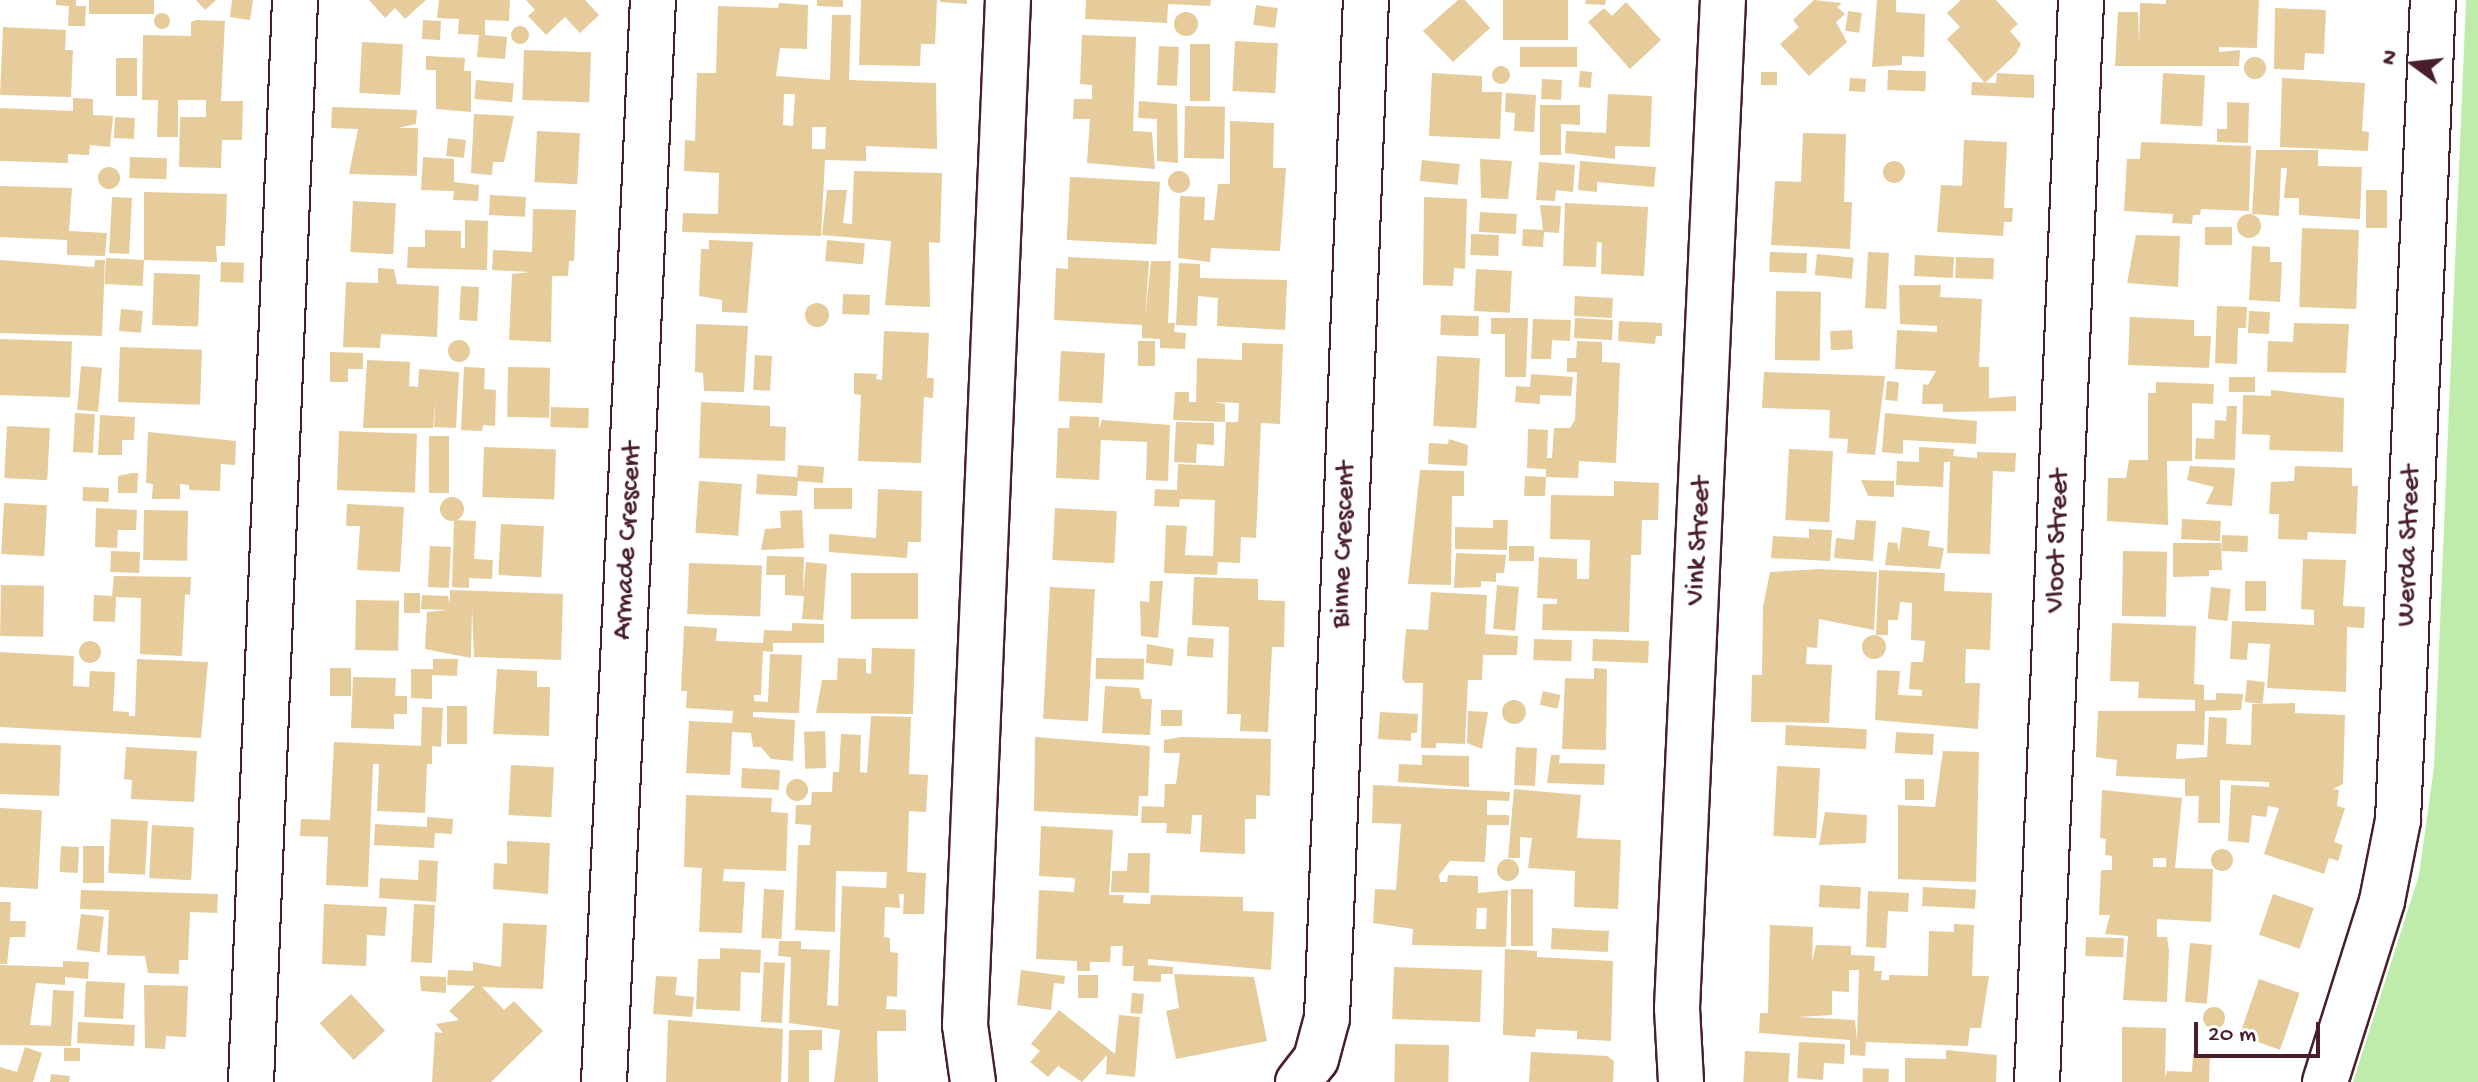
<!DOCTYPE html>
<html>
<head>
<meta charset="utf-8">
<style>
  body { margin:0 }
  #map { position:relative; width:2478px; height:1082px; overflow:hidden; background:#fff; font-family:"Gochi Hand",sans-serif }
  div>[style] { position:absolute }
  .green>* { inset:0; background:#bfecaa }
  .building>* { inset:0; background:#e6cb9b; transform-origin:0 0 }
  .round { border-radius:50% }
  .roads { filter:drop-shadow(2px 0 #4a1f2b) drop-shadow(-2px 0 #4a1f2b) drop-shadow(0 2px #4a1f2b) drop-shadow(0 -2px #4a1f2b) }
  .minor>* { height:44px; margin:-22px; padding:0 22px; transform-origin:22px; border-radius:22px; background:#fff }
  span { translate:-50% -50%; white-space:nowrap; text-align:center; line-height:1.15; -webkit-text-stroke:7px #fff; paint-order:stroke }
  .street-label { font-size:28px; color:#4a1f2b }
  .north { position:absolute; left:2374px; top:24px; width:80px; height:80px; -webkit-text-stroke:6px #fff; paint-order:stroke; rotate:285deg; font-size:22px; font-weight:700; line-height:32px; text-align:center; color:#4a1f2b }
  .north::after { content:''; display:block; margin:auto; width:28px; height:36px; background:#4a1f2b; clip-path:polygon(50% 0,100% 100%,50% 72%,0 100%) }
  .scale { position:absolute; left:2194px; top:1022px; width:126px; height:36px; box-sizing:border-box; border:4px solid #4a1f2b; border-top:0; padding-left:10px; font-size:24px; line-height:28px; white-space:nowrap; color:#4a1f2b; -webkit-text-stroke:6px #fff; paint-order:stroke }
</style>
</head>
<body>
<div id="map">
  <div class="green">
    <i style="clip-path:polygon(2466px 0,2478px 0,2478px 1082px,2353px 1082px,2419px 875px,2434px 767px)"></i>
  </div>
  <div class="building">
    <i style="clip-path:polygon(56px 0,76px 0,76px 6px,86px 6px,85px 26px,68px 26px,69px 6px,56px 5px)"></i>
    <i style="left:89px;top:0;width:65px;height:14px"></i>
    <i style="clip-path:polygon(196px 0,216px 0,205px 10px)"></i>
    <i style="clip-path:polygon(232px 0,253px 0,250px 20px,230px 17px)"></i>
    <i style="clip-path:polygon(369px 0,426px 0,405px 19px,395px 8px,385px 18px)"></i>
    <i style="clip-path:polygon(439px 0,510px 0,509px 21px,485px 20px,485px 35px,507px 37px,505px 59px,477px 57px,479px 35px,458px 34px,459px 19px,437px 18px)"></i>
    <i style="clip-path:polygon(526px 0,585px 0,599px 15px,580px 33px,565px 17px,546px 35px,528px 16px,535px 10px)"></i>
    <i style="clip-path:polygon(817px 0,843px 0,843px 7px,817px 6px)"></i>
    <i style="clip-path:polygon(861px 0,937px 0,935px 44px,921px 44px,920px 66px,859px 65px)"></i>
    <i style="clip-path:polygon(940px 0,967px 0,967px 4px,940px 2px)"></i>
    <i style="clip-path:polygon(1086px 0,1211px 0,1210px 6px,1168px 4px,1167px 23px,1085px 19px)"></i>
    <i style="clip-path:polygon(1458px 0,1465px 0,1490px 28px,1453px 62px,1423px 31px)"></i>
    <i style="left:1503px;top:0;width:65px;height:40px"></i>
    <i style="clip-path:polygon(1586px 0,1606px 0,1605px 5px,1585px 4px)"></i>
    <i style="clip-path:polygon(1814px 0,1842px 3px,1837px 7px,1845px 14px,1836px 22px,1847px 42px,1809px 76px,1780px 44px,1799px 27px,1793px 20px)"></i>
    <i style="clip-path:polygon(1877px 0,1896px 0,1896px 12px,1925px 14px,1924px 57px,1902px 56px,1902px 65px,1872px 67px)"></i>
    <i style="clip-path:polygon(1961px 0,1996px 0,2018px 24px,2010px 31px,2021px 44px,2016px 54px,1985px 83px,1947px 39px,1960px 27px,1947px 13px)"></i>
    <i style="clip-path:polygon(2166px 0,2259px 0,2257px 48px,2219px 47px,2219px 52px,2240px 50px,2239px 66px,2115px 66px,2118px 12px,2138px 12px,2139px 46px,2140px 3px,2166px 4px)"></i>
    <i style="clip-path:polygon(1626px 2px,1661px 40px,1630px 69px,1588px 22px,1604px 8px,1612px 16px)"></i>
    <i style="clip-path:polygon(evenodd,779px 3px,808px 5px,807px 49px,780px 48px,776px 76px,830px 80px,832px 15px,851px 15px,849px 80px,936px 83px,937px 149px,866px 146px,866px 161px,825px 160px,821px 236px,682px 232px,683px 213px,718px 214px,719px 173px,684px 171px,685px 140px,695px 141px,697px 73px,716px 73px,718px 6px,778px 8px,779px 3px,784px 94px,795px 94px,793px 126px,783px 125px,784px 94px,779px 3px,812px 127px,826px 127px,825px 149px,812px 149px,812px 127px)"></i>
    <i style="left:1256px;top:5px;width:22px;height:20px;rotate:8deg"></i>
    <i style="clip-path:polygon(2275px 8px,2326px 10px,2324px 54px,2305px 53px,2304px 70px,2274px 69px)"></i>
    <i style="left:1848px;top:11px;width:14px;height:20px;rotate:8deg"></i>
    <i class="round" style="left:1174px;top:12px;width:24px;height:24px"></i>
    <i class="round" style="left:154px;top:13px;width:16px;height:16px"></i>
    <i style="clip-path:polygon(196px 20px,225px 21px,221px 101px,243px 101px,242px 140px,222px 140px,221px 168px,179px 167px,180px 117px,206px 117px,206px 100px,178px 100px,178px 137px,157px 137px,158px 100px,142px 100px,143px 35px,191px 36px,191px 22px)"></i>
    <i style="left:423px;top:20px;width:18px;height:19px;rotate:3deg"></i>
    <i class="round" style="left:511px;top:26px;width:18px;height:18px"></i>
    <i style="clip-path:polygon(3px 27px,66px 30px,65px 50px,73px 50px,71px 97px,0 95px)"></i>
    <i style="clip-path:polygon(1082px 35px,1136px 37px,1133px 131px,1152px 132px,1155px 169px,1087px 163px,1090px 119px,1073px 119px,1074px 99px,1092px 99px,1092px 85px,1080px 84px)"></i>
    <i style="left:1235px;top:41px;width:43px;height:50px;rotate:3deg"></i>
    <i style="left:362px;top:42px;width:41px;height:51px;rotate:3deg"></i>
    <i style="left:1190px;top:44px;width:20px;height:57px"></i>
    <i style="left:1159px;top:46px;width:20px;height:39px;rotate:3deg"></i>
    <i style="left:1520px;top:47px;width:57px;height:20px"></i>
    <i style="left:524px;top:50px;width:67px;height:50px;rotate:2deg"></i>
    <i style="clip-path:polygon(426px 56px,465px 58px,464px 71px,471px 71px,471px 112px,436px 109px,436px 70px,426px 70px)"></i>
    <i class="round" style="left:2244px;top:57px;width:22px;height:22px"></i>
    <i style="left:116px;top:58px;width:21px;height:38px"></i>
    <i class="round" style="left:1492px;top:66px;width:18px;height:18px"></i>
    <i style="left:1888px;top:70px;width:38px;height:20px;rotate:2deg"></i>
    <i style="left:1580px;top:71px;width:12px;height:16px;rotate:5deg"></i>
    <i style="left:1761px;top:72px;width:16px;height:13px"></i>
    <i style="clip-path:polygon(1432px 73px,1482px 76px,1482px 92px,1502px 92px,1500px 139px,1429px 136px)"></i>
    <i style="clip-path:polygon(1997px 73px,2034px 75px,2034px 98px,1971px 95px,1972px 82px,1996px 83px)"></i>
    <i style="left:2163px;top:73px;width:42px;height:51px;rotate:3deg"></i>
    <i style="left:1850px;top:78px;width:16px;height:13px;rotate:4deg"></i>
    <i style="clip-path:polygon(2282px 78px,2365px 83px,2362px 131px,2369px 132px,2368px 151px,2280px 147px)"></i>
    <i style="left:1542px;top:79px;width:20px;height:20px;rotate:3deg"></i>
    <i style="left:476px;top:80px;width:38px;height:19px;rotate:5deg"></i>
    <i style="clip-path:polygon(1506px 93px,1536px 95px,1534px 132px,1514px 131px,1515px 113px,1505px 112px)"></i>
    <i style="clip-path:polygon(1608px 94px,1652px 96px,1650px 147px,1615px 146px,1615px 159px,1565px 153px,1566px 131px,1606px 133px)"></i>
    <i style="clip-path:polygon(73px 98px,93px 99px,93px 115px,113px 116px,110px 147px,90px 145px,89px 155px,68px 154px,68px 163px,0 161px,0 108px,73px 111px)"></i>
    <i style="clip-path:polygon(1139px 101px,1177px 104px,1178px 163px,1157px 161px,1157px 119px,1138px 118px)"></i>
    <i style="clip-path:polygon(2227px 102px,2249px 103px,2248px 143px,2217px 142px,2217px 129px,2227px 129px)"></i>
    <i style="clip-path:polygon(1540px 105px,1580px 105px,1580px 125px,1561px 124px,1561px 155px,1540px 155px)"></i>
    <i style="left:1185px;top:106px;width:40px;height:52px;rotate:1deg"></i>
    <i style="clip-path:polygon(332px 107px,417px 110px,416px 124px,398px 128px,418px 128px,417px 176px,349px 174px,358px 129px,331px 128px)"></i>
    <i style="clip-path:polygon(474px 114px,514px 116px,504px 162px,493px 162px,492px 175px,471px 173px)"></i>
    <i style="left:115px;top:117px;width:20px;height:21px;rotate:3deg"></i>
    <i style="clip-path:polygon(1230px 121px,1274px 123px,1273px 168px,1286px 168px,1280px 251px,1211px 248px,1210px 262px,1178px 258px,1180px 196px,1205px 197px,1204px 220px,1214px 220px,1218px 184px,1230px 184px)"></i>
    <i style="left:537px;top:131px;width:43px;height:51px;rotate:3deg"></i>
    <i style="clip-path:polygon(1803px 133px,1846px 134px,1844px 202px,1852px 202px,1850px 249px,1771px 245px,1775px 181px,1801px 182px)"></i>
    <i style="left:448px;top:138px;width:18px;height:18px;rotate:6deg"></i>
    <i style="clip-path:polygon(1964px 140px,2007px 142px,2004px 208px,2013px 208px,2012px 222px,2004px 222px,2003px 236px,1937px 232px,1941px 185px,1962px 186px)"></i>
    <i style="clip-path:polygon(2141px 142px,2251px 146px,2249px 211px,2201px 209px,2200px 215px,2193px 215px,2192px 224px,2172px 223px,2173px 214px,2124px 211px,2127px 159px,2140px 159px)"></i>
    <i style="clip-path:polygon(2256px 150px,2318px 150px,2318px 166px,2362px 167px,2360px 219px,2299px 215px,2299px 198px,2284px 198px,2287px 168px,2281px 168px,2279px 216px,2252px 214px)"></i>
    <i style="left:130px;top:157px;width:37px;height:21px;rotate:2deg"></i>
    <i style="clip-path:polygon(423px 157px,454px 159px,454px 182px,479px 185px,478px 201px,453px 200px,454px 191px,421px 190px)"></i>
    <i style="clip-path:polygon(1480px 159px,1512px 161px,1508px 199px,1481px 198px)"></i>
    <i style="left:1422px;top:160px;width:38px;height:21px;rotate:6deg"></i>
    <i class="round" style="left:1883px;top:161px;width:22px;height:22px"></i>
    <i style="clip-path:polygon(1580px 161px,1656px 167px,1654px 187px,1597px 182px,1597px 192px,1578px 190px)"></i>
    <i style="clip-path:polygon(1539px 162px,1575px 165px,1573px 192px,1556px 190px,1555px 201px,1536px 200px)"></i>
    <i class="round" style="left:98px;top:167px;width:22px;height:22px"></i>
    <i class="round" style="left:1168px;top:171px;width:22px;height:22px"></i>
    <i style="clip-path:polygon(854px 171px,942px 173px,940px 243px,929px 242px,930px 307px,885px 305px,891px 241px,822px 235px,827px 190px,847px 190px,843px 223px,852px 224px)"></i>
    <i style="left:1070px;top:177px;width:90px;height:63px;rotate:3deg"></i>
    <i style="clip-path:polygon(0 186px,72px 188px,69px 231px,107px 233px,105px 256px,67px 255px,67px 240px,0 237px)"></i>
    <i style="left:2366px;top:190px;width:21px;height:38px"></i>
    <i style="clip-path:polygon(144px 192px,227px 194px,225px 246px,216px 246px,217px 262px,144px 260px)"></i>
    <i style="left:490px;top:195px;width:36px;height:20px;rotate:3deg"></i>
    <i style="left:112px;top:197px;width:20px;height:56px;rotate:3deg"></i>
    <i style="clip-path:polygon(1424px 197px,1467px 199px,1465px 269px,1454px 268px,1453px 286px,1423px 285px)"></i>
    <i style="left:353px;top:201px;width:43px;height:51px;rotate:3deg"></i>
    <i style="clip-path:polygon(1565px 203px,1648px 207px,1644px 276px,1601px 274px,1602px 243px,1597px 242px,1596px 267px,1563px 266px)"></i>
    <i style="clip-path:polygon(1540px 205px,1561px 206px,1559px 233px,1544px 232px,1543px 247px,1522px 246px,1523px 229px,1543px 230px)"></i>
    <i style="clip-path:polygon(533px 209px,576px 210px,574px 261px,569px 261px,568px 276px,552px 276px,551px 342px,509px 340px,512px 274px,530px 272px,492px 270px,493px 250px,532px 252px)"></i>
    <i style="left:1480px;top:212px;width:37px;height:20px;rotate:3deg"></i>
    <i class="round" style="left:2237px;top:214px;width:24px;height:24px"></i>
    <i style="clip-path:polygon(465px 220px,488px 221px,487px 270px,407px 268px,408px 247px,425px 247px,425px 230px,461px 231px,461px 248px,465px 248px)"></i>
    <i style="left:2205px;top:227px;width:27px;height:18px"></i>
    <i style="left:2302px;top:228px;width:57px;height:79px;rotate:2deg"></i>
    <i style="left:1471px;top:234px;width:28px;height:21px;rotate:2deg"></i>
    <i style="clip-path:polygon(2136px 235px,2180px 236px,2178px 287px,2127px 283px)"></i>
    <i style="clip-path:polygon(709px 240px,753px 242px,747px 313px,722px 312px,722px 300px,699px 296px,701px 249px,709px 249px)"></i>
    <i style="left:827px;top:240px;width:38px;height:21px;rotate:5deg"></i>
    <i style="clip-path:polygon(2252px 246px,2270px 247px,2270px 262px,2282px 262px,2280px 302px,2249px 300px)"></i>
    <i style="left:1770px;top:252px;width:37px;height:20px;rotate:2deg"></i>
    <i style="left:1868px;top:252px;width:21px;height:56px;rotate:3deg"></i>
    <i style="left:1817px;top:254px;width:37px;height:21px;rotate:6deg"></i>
    <i style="left:1915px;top:255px;width:39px;height:21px;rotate:3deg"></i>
    <i style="clip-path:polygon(1068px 257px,1149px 261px,1145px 319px,1151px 261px,1171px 261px,1168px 323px,1175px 323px,1174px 332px,1186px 333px,1185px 349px,1160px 348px,1160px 339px,1142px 338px,1142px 325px,1054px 320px,1056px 268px,1068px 269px)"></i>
    <i style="left:1956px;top:257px;width:38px;height:21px;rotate:2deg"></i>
    <i style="left:106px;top:258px;width:38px;height:26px;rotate:3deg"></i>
    <i style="clip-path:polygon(0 260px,94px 267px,95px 260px,105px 260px,102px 336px,0 333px)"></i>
    <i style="left:221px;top:262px;width:23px;height:20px;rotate:2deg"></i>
    <i style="clip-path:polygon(1179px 263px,1200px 264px,1200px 278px,1287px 280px,1285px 330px,1217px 326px,1218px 298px,1198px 296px,1197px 326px,1176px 325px)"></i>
    <i style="clip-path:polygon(378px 268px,394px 269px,397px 284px,439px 286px,437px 337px,381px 334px,380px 348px,343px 347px,346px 282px,378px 283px)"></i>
    <i style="left:1476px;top:269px;width:36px;height:42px;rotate:3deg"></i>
    <i style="left:154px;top:273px;width:46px;height:52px;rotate:2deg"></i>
    <i style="clip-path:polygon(1899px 285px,1941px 285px,1940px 297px,1982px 299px,1979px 367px,1989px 367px,1989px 398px,2016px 396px,2016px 411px,1943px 412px,1943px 404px,1922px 404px,1923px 384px,1928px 385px,1936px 371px,1895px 369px,1897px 330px,1937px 332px,1937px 326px,1900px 324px)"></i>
    <i style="left:461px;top:286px;width:18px;height:34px;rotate:3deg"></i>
    <i style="left:1776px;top:291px;width:45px;height:69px;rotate:1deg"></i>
    <i style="left:843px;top:294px;width:27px;height:20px;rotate:2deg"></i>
    <i style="left:1575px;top:296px;width:38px;height:20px;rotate:3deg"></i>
    <i class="round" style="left:805px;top:303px;width:24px;height:24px"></i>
    <i style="clip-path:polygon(2217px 306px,2247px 307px,2246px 328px,2238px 328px,2237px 364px,2215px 363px)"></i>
    <i style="left:121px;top:309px;width:22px;height:22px;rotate:5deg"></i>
    <i style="left:2249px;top:311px;width:21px;height:22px;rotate:3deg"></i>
    <i style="left:1441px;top:315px;width:38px;height:20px;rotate:2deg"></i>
    <i style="clip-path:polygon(2130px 317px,2194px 320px,2194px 336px,2211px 336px,2209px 368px,2128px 365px)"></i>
    <i style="clip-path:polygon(1491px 318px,1528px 318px,1526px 377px,1505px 377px,1505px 334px,1491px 334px)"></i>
    <i style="left:1575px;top:318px;width:38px;height:20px;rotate:3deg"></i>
    <i style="clip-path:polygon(1533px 319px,1571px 320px,1570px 341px,1552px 340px,1551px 359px,1531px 359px)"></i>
    <i style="clip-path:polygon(1619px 321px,1662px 323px,1662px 336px,1656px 336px,1655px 344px,1618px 341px)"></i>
    <i style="clip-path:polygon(2294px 323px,2349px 324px,2346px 373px,2267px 372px,2268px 341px,2293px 342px)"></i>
    <i style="clip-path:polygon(696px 324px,748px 326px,744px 392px,704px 391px,703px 373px,695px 372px)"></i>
    <i style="left:1852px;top:330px;width:19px;height:22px;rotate:87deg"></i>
    <i style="clip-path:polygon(884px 331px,929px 333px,927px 378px,934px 378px,933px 398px,924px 397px,921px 463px,858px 461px,861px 395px,854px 394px,854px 373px,877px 374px,876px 379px,882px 380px)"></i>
    <i style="left:0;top:339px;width:72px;height:56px;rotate:2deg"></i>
    <i class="round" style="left:448px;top:340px;width:22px;height:22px"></i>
    <i style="left:1138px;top:341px;width:17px;height:25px"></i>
    <i style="clip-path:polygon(1577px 341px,1602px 342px,1602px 362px,1620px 363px,1616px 463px,1579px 461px,1578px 478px,1546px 477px,1545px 496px,1524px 496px,1525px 476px,1546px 477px,1546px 469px,1527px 468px,1528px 429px,1548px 430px,1547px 458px,1552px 458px,1554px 428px,1570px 428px,1575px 420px,1577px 372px,1567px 372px,1567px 358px,1576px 358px)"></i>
    <i style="clip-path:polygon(1242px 343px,1283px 344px,1280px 424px,1261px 423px,1256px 538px,1241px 537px,1240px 563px,1218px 562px,1217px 575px,1164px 573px,1166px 525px,1187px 526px,1185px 555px,1213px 556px,1215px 500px,1180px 499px,1179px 507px,1154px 506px,1155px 489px,1177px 490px,1178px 464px,1224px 466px,1226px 422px,1238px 422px,1239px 403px,1212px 402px,1225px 404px,1225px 422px,1173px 420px,1175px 392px,1189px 392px,1189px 402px,1196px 402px,1197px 358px,1242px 360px)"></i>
    <i style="left:120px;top:347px;width:82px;height:55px;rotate:2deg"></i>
    <i style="left:1061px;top:351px;width:44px;height:50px;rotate:3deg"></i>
    <i style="clip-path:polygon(330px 352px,363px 353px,363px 369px,348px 369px,348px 382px,330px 382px)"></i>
    <i style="left:755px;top:355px;width:17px;height:35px;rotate:3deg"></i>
    <i style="left:1437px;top:356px;width:43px;height:70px;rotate:3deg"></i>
    <i style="clip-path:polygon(367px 360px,410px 362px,409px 386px,418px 387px,419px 369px,459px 372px,456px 428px,434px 427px,436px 396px,433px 428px,363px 428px)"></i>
    <i style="left:81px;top:366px;width:21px;height:44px;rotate:5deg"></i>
    <i style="clip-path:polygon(464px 367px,485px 368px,484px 389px,496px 390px,495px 426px,483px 425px,482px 431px,461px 430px)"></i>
    <i style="left:508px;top:367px;width:42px;height:50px;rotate:1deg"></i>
    <i style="clip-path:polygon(1764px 372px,1885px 376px,1875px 455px,1847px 453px,1848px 439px,1829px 438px,1830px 410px,1762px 408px)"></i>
    <i style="clip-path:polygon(1531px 374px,1573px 377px,1571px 396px,1540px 395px,1540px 404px,1515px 402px,1516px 386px,1530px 387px)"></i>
    <i style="left:2229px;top:377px;width:26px;height:15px"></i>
    <i style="left:1887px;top:381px;width:12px;height:19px;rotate:5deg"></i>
    <i style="clip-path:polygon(2156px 382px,2214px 384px,2213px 404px,2192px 403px,2192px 461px,2167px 461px,2168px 525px,2107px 521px,2108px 478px,2126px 478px,2129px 460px,2148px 460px,2148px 393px,2156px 393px)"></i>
    <i style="clip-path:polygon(2271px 390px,2344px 398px,2343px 452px,2269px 450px,2270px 435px,2242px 434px,2243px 395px,2271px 396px)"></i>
    <i style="clip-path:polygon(701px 402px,770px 406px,770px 426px,786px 427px,785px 461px,699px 458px)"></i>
    <i style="clip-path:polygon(2227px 406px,2237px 406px,2235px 460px,2195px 459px,2196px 438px,2214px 439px,2215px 420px,2226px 421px)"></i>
    <i style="left:551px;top:407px;width:38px;height:20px;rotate:2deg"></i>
    <i style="left:75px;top:413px;width:20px;height:39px;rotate:3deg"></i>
    <i style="clip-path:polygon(1885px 413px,1977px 421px,1976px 444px,1903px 440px,1903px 454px,1882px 452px)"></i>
    <i style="clip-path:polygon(100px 415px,135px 417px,134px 440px,122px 440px,122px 455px,98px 455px)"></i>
    <i style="clip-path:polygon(1070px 416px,1099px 417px,1099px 429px,1102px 420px,1170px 425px,1168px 481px,1146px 480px,1147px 442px,1101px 440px,1099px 480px,1056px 478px,1058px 428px,1069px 428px)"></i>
    <i style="clip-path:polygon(1176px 422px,1214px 423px,1214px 445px,1197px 444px,1196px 463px,1174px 462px)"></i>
    <i style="left:7px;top:426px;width:43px;height:52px;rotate:3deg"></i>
    <i style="left:339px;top:431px;width:78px;height:59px;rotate:2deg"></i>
    <i style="clip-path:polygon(148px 432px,236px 441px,235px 465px,221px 464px,220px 491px,189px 490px,189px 485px,180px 484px,180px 499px,152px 499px,153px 484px,146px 483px)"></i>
    <i style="left:429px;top:436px;width:20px;height:57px"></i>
    <i style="clip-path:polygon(1449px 439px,1468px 445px,1467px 466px,1428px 464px,1429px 443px,1448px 444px)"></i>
    <i style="left:484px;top:447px;width:72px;height:50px;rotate:2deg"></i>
    <i style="clip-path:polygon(1919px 447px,1954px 449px,1953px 456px,1977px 458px,1977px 452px,2016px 453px,2015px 472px,1993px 471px,1990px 554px,1947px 553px,1950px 462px,1944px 462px,1943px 487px,1896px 485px,1897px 461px,1919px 462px)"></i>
    <i style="left:1789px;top:449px;width:44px;height:71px;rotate:3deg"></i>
    <i style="clip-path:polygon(798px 465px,824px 467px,823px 483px,798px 481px,797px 496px,756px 494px,757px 474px,797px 477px)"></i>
    <i style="clip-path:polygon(2190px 466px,2235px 468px,2232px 506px,2206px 504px,2214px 487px,2187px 480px)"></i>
    <i style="clip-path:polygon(2295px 466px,2352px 468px,2352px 486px,2358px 486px,2356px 534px,2308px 532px,2307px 540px,2278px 539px,2279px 514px,2269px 514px,2271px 482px,2294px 481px)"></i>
    <i style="clip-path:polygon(1420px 470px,1464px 471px,1464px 496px,1452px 496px,1451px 585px,1408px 584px)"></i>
    <i style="clip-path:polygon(132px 473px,138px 473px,137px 493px,118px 493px,118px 476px)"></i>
    <i style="clip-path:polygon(1861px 480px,1894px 481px,1894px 497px,1868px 496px)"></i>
    <i style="left:699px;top:481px;width:43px;height:52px;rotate:4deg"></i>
    <i style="clip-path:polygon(1614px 481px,1659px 483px,1658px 520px,1642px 520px,1641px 555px,1631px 555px,1629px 632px,1542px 630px,1543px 604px,1557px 604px,1557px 599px,1537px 598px,1539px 557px,1577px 559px,1577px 579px,1589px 579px,1590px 540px,1550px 539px,1551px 495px,1614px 496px)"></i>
    <i style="left:83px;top:487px;width:26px;height:14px;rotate:2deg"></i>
    <i style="left:814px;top:488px;width:38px;height:21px"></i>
    <i style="clip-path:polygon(878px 489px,922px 491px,921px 542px,908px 542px,907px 558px,829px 552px,829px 534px,876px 538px)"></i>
    <i class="round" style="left:440px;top:497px;width:24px;height:24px"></i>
    <i style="left:4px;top:503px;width:43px;height:51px;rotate:3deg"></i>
    <i style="clip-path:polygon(347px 504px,404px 507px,400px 572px,357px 570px,360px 526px,346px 526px)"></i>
    <i style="clip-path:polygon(96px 508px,137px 510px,136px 530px,118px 530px,117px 548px,95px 547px)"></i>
    <i style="left:1055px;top:508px;width:62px;height:52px;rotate:3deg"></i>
    <i style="left:144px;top:510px;width:44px;height:50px;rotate:1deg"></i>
    <i style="clip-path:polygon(802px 510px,804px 548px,761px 550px,765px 529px,781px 528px,780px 511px)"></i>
    <i style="left:2182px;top:519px;width:39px;height:20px;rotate:3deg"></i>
    <i style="clip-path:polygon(454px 520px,476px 521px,474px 559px,493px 560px,492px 579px,469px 578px,469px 588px,452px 587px)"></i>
    <i style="clip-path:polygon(1493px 520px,1508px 520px,1507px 550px,1455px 549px,1455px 527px,1493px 528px)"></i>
    <i style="clip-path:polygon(1856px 520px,1876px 521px,1873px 561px,1834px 558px,1836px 538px,1854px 540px)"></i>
    <i style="left:501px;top:524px;width:43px;height:51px;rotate:3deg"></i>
    <i style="clip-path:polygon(1902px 527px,1930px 531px,1928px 546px,1944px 548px,1940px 569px,1885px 565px,1888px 542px,1897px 543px,1899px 552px)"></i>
    <i style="clip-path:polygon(1809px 529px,1832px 530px,1830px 561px,1771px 558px,1773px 536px,1809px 538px)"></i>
    <i style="left:2222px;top:535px;width:26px;height:16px;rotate:2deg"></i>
    <i style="clip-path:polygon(2173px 543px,2221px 543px,2222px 570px,2209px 570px,2209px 576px,2173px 577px)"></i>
    <i style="left:430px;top:546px;width:21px;height:41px;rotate:3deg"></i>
    <i style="left:1509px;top:546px;width:25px;height:15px"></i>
    <i style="left:111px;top:551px;width:29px;height:21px;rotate:2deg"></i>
    <i style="left:2123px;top:551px;width:44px;height:65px;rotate:1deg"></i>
    <i style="clip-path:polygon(1456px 553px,1506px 555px,1504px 573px,1496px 573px,1496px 582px,1481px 581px,1481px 587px,1454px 588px)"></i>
    <i style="clip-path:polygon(767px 556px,804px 557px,803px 593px,806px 562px,827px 564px,823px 620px,802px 619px,804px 596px,785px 595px,785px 575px,766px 575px)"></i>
    <i style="clip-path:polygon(2303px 559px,2346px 560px,2343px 606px,2365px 607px,2364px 628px,2347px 627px,2346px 692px,2267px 688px,2270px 644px,2248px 643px,2247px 660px,2230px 659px,2232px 621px,2314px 625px,2314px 610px,2301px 609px)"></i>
    <i style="left:689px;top:563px;width:73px;height:51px;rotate:2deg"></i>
    <i style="clip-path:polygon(1820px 569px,1877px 572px,1874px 630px,1819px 619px,1817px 648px,1807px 647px,1806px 664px,1832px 665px,1829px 723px,1751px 722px,1752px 675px,1762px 675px,1763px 607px,1770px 572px)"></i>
    <i style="clip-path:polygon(1879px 570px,1945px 573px,1944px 591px,1992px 593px,1990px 650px,1966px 649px,1965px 683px,1980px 683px,1978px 729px,1875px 720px,1877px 670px,1900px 671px,1898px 695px,1922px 696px,1922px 690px,1909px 689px,1911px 662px,1923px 662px,1925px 641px,1911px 640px,1912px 603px,1900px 602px,1898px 620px,1888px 620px,1888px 635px,1876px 635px)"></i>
    <i style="left:851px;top:573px;width:67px;height:46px"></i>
    <i style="clip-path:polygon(114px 576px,191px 577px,190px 595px,185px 594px,182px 656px,140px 654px,141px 598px,116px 597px,115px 622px,93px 621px,94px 595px,112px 596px)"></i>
    <i style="clip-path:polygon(1194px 577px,1258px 579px,1258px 600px,1285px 601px,1284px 647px,1272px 647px,1268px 732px,1240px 731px,1241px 714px,1227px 714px,1229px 627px,1192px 625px)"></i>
    <i style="clip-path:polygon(1150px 581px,1163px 581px,1158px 638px,1141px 636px,1140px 601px,1149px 602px)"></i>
    <i style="left:2245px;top:581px;width:21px;height:30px"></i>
    <i style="left:1px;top:585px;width:43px;height:51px;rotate:1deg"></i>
    <i style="left:1497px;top:585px;width:22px;height:44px;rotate:5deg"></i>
    <i style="left:1050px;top:587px;width:45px;height:132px;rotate:3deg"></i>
    <i style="left:2211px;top:587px;width:20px;height:32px;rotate:6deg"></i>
    <i style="clip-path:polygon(450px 590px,563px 594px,561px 660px,474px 657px,472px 607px,471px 658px,425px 649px,427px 612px,448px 610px,421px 609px,422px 595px,448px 596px,450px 604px)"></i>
    <i style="clip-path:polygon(1431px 592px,1487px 595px,1485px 634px,1518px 636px,1517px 655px,1483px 655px,1482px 680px,1468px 680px,1465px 744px,1436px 743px,1436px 748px,1421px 748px,1423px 683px,1405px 683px,1402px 678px,1406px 629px,1428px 630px)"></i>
    <i style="left:404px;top:593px;width:16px;height:20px"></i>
    <i style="left:356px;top:600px;width:43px;height:50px;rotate:1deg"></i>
    <i style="clip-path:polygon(792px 623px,824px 624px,824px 643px,773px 643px,773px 652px,763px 651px,761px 695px,754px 695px,754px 701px,768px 702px,770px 654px,802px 655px,799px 713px,753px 712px,753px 717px,795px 720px,793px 761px,771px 759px,761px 747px,753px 747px,751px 733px,732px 732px,730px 775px,686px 773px,689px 721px,732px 723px,733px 711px,686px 708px,687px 691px,681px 691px,684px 626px,717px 628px,716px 641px,763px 643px,764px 630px,792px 631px)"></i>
    <i style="clip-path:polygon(2112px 623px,2196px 626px,2194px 684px,2204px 685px,2204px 700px,2216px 700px,2216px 693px,2243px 694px,2241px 710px,2205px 711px,2204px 745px,2177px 744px,2176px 759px,2207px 757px,2209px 717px,2227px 718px,2226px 744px,2251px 745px,2252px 704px,2295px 703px,2295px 713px,2345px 715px,2343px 784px,2333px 789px,2339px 790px,2337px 806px,2345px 808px,2334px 842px,2343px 845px,2338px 861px,2329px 858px,2324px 874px,2264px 854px,2279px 808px,2268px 806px,2266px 817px,2252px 815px,2249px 843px,2228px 841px,2231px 785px,2269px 787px,2269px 782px,2220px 780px,2220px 823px,2198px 823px,2199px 796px,2185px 796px,2185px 779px,2116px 776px,2117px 760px,2096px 757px,2098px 711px,2195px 711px,2195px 700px,2138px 698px,2139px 682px,2110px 681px)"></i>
    <i class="round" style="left:1862px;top:635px;width:24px;height:24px"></i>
    <i style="left:1188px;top:637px;width:26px;height:19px;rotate:4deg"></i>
    <i style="left:1534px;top:639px;width:38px;height:21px;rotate:2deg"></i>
    <i style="left:1593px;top:639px;width:56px;height:22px;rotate:2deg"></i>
    <i class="round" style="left:79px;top:641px;width:22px;height:22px"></i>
    <i style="clip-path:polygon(1147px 644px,1174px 649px,1172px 666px,1146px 663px)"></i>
    <i style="clip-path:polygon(872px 648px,915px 649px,913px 714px,816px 713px,822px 680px,837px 680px,838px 658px,866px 659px,866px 673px,871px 674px)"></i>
    <i style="clip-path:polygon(0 652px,74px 656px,73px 686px,89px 687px,90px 671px,115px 672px,113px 711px,129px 712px,129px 716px,135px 716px,137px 659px,208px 662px,201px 738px,0 727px)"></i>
    <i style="left:1096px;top:658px;width:48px;height:21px;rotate:1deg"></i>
    <i style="clip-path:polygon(433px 659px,458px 659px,457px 676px,432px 675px,432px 699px,411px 698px,411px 669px,433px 669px)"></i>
    <i style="left:330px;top:668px;width:21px;height:28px"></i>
    <i style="clip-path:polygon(1594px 668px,1607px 669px,1606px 750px,1562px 749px,1565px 678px,1594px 679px)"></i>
    <i style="clip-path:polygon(497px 669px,537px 671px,537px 687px,550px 687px,549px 736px,493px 734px)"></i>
    <i style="clip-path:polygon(353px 677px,396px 678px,395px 696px,407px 696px,407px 714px,394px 714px,394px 729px,351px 728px)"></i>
    <i style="left:2247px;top:680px;width:18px;height:22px;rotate:6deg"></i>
    <i style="clip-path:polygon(1105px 686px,1139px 688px,1142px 699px,1152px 699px,1150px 735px,1102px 733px)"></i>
    <i style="left:1543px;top:691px;width:18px;height:14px;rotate:13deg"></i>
    <i class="round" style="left:1502px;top:700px;width:24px;height:24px"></i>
    <i style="left:447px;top:706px;width:20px;height:38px"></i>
    <i style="clip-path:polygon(422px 707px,443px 708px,441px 747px,432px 746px,432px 764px,427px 764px,425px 813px,377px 811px,379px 764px,373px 764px,368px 887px,326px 885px,328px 837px,300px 836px,301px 819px,330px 820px,334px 742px,421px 746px)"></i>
    <i style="left:1161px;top:710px;width:21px;height:16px"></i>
    <i style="clip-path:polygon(1468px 711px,1488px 712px,1482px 749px,1467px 743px)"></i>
    <i style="clip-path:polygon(1380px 712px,1418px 714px,1417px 733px,1411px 733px,1411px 741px,1378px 739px)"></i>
    <i style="clip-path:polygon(871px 716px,911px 717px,909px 774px,928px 775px,926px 812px,909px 811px,907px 872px,926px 873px,924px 914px,903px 914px,904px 894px,899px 894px,900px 908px,885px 907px,884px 937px,890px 938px,890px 952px,898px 953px,897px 997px,887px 996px,886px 1009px,906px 1010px,906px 1031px,877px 1031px,878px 1082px,834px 1082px,840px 1030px,789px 1023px,791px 957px,778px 956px,779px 941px,801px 941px,801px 949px,830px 950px,827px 1005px,838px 1006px,842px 886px,886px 888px,887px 872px,836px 871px,835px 932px,795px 930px,798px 845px,810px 845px,811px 825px,795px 824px,796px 805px,811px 805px,812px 792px,832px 792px,833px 772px,839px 772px,841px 734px,861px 735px,860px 772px,867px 773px)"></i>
    <i style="left:1786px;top:725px;width:81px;height:20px;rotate:3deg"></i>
    <i style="left:825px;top:731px;width:37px;height:21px;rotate:88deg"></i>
    <i style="left:1896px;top:732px;width:38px;height:21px;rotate:3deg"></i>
    <i style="clip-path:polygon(1035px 737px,1150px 746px,1148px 796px,1139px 796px,1138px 816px,1034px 811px)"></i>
    <i style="clip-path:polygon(1181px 737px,1271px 739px,1270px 796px,1256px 795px,1256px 819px,1245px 819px,1245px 854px,1200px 852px,1202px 815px,1192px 815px,1191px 834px,1166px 833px,1167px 823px,1141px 823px,1142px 806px,1164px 807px,1165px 784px,1176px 784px,1180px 753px,1164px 753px,1164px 740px)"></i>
    <i style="left:0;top:743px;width:61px;height:51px;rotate:2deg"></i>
    <i style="clip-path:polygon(126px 747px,197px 751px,194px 802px,131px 799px,132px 780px,124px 779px)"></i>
    <i style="left:1516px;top:747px;width:21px;height:38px;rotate:3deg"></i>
    <i style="clip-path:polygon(1943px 751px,1979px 752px,1976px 882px,1898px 879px,1898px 805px,1935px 807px)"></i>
    <i style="clip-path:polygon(1422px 755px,1469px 756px,1469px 787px,1398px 782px,1399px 764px,1422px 765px)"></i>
    <i style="clip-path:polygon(1551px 755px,1560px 755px,1559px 763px,1605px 764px,1604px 785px,1547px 783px)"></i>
    <i style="left:511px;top:765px;width:43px;height:50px;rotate:3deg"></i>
    <i style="left:1777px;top:766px;width:43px;height:70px;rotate:3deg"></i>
    <i style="left:742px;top:768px;width:38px;height:20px;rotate:3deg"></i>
    <i style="left:1924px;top:779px;width:21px;height:19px;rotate:90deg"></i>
    <i class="round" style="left:786px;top:779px;width:22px;height:22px"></i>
    <i style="clip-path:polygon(evenodd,1373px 785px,1510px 792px,1509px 801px,1487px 800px,1487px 815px,1509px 815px,1509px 825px,1487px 825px,1485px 862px,1450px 861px,1439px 875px,1440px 882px,1447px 882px,1448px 875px,1478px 876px,1478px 893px,1508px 890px,1506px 947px,1412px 945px,1413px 929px,1373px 923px,1375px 889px,1396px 890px,1401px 824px,1372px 823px,1373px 785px,1477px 908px,1487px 908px,1486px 929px,1476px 929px,1477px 908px)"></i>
    <i style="clip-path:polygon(1514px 789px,1581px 795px,1577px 838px,1621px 840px,1618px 909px,1574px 907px,1575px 871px,1528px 868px,1532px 838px,1520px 837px,1520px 858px,1508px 858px)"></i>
    <i style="clip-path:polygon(evenodd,2102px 790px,2182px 798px,2175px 868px,2213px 869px,2211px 922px,2157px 919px,2157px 937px,2167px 937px,2169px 951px,2167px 1002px,2123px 1000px,2128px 936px,2105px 934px,2110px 915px,2099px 915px,2101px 870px,2112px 870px,2112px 856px,2105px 855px,2106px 839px,2100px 838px,2102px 790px,2153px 858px,2166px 858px,2166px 867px,2153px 867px,2153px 858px)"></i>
    <i style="clip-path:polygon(686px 795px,772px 798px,771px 812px,788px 813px,786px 871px,724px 869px,723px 881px,745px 882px,742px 933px,699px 932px,702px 868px,684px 867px)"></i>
    <i style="left:0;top:808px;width:42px;height:79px;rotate:3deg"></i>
    <i style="clip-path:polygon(1825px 812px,1867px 815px,1866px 843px,1819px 845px)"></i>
    <i style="clip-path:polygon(427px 817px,453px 819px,452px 834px,435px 833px,434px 848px,374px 845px,375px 824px,427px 827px)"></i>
    <i style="left:111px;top:819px;width:37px;height:54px;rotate:3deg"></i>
    <i style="left:152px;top:825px;width:42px;height:53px;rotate:3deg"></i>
    <i style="clip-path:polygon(1041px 826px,1113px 830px,1109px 895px,1124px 895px,1123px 903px,1150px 904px,1151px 895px,1243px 897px,1243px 911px,1274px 912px,1271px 970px,1148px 959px,1148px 965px,1173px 967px,1173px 974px,1161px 974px,1161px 982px,1133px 981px,1134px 966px,1122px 966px,1123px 946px,1111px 946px,1110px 962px,1090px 962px,1090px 971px,1077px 971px,1077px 961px,1036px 959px,1039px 890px,1074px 892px,1075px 878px,1039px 876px)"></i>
    <i style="clip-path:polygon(507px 841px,550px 843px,548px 894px,493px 889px,494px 863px,507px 864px)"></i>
    <i style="left:61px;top:846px;width:18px;height:26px;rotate:3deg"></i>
    <i style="left:83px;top:846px;width:21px;height:37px"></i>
    <i class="round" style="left:2211px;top:849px;width:22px;height:22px"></i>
    <i style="clip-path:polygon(1128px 853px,1150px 853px,1149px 893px,1111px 892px,1112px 871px,1127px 871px)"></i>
    <i class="round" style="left:1497px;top:859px;width:22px;height:22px"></i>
    <i style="clip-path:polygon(419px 860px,438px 861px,436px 902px,379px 898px,380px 878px,418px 880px)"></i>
    <i style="left:1820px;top:885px;width:41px;height:22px;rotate:3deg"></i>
    <i style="left:1923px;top:887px;width:53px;height:19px;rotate:3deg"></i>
    <i style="left:764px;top:889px;width:20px;height:49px;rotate:3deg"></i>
    <i style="left:1511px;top:889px;width:22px;height:57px"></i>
    <i style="clip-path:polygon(81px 890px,218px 894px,217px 913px,190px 912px,188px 960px,179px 960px,179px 974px,148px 973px,145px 956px,107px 955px,109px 910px,80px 909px)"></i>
    <i style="clip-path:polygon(1868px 891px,1909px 893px,1908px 912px,1888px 911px,1886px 948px,1866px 947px)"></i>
    <i style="left:2273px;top:894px;width:43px;height:43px;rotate:19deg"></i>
    <i style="clip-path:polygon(0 902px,11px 902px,10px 921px,26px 921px,25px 937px,10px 937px,7px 964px,0 964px)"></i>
    <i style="clip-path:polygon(324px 904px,387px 907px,385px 936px,367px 935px,366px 966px,322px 964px)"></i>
    <i style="left:414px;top:904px;width:21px;height:58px;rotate:3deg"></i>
    <i style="left:81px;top:914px;width:23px;height:36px;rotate:7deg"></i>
    <i style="clip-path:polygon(503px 923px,547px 925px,543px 989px,482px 987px,504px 1010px,514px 1001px,543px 1031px,491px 1082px,432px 1082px,435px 1032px,443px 1033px,436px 1024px,459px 1020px,449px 1011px,475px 986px,447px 985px,448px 970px,473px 971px,473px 962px,501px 967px)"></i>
    <i style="clip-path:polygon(evenodd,1954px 924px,1974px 925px,1972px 976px,1989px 976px,1981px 1028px,1970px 1028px,1968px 1046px,1866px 1042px,1865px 1056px,1850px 1055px,1850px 1040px,1759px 1033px,1760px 1013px,1768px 1013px,1770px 925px,1813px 927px,1812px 962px,1816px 945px,1851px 946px,1851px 955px,1875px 956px,1874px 971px,1882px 971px,1881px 980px,1889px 980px,1889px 975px,1928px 976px,1929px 931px,1954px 932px,1954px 924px,1849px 970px,1859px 970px,1857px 1041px,1855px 1020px,1798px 1017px,1832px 1015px,1832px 991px,1849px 992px,1849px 970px)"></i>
    <i style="left:1552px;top:928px;width:57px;height:21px;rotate:3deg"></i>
    <i style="left:2086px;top:937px;width:38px;height:19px;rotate:2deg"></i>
    <i style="left:2190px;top:943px;width:22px;height:59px;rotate:5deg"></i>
    <i style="clip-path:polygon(720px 948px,761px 950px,760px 973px,741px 972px,740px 1011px,696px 1009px,698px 959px,720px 959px)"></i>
    <i style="clip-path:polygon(1505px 949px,1537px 951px,1537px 957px,1613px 961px,1611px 1041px,1577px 1039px,1577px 1031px,1536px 1029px,1535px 1037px,1503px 1035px)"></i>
    <i style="clip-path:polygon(63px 961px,89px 962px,88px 979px,65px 977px,65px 985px,36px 983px,30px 1025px,51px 1026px,53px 990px,74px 991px,71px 1046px,0 1045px,0 965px,63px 967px)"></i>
    <i style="left:764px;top:962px;width:21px;height:60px;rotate:3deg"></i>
    <i style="left:1394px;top:967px;width:88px;height:52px;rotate:2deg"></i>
    <i style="clip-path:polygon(1021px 970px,1065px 976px,1064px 984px,1054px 983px,1051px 1010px,1017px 1005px)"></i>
    <i style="clip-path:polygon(1174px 974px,1254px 977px,1267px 1041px,1176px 1059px,1166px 1011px,1179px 1008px)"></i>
    <i style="left:1078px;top:975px;width:20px;height:23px"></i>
    <i style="clip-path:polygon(420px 976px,446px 977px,446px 993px,421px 991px)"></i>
    <i style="clip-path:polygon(656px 976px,677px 977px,675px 995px,694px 997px,692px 1017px,653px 1014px)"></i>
    <i style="left:2259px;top:979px;width:43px;height:60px;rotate:19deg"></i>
    <i style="left:86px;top:981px;width:39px;height:36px;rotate:3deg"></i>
    <i style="clip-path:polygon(144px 985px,188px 986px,186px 1037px,166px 1036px,165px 1049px,145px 1048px)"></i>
    <i style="left:1132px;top:993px;width:12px;height:20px;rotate:5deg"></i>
    <i style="left:351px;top:994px;width:50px;height:43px;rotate:47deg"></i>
    <i class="round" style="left:2203px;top:1007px;width:22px;height:22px"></i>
    <i style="clip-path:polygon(1059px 1010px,1115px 1054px,1119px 1015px,1140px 1017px,1135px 1077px,1106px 1074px,1107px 1055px,1082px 1082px,1058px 1066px,1048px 1077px,1030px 1062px,1040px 1051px,1031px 1044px)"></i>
    <i style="clip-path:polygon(668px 1020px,783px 1029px,781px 1082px,666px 1082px)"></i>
    <i style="left:78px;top:1022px;width:57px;height:21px;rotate:3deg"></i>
    <i style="clip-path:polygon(2122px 1027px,2166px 1028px,2165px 1077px,2167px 1071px,2192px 1072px,2193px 1054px,2210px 1054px,2209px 1082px,2122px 1082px)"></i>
    <i style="clip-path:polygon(789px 1030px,822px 1030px,822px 1050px,809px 1050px,809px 1082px,788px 1082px)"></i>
    <i style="clip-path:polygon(1799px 1042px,1845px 1044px,1844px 1064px,1824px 1063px,1823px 1080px,1797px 1078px)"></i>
    <i style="left:1395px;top:1044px;width:54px;height:38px;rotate:1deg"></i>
    <i style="clip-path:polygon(25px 1047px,42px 1053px,33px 1082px,0 1082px,0 1067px,17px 1072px)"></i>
    <i style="left:64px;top:1048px;width:16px;height:13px"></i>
    <i style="clip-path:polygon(1946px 1050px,1997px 1055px,1996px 1082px,1905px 1082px,1905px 1058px,1946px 1059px)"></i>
    <i style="left:1745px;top:1051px;width:45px;height:31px;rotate:3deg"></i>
    <i style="clip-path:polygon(1531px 1052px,1607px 1056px,1614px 1061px,1613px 1082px,1529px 1082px)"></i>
    <i style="left:1863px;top:1068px;width:26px;height:14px;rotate:2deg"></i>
    <i style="clip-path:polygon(51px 1074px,70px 1076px,69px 1082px,50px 1082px)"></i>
  </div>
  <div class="roads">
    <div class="minor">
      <i style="left:251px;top:1082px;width:1083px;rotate:-87.67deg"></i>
      <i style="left:604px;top:1082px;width:1083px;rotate:-87.41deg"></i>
      <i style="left:973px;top:1082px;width:58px;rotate:-98deg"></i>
      <i style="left:965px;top:1025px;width:1026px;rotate:-87.6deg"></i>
      <i style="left:1298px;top:1082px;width:29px;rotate:-52deg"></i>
      <i style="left:1316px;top:1059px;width:42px;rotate:-75deg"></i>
      <i style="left:1327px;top:1018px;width:1019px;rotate:-87.81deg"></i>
      <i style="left:1681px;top:1082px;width:74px;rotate:-93.1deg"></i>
      <i style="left:1677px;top:1008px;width:1009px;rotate:-87.39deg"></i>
      <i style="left:2037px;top:1082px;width:1083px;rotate:-87.67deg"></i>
      <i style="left:2325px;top:1082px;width:190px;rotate:-72.5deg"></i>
      <i style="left:2382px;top:901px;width:83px;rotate:-78.8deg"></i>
      <i style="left:2398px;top:820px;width:821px;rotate:-87.56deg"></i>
    </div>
  </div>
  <div class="street-label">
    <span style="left:629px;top:541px;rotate:-87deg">Armade Crescent</span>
    <span style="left:1700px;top:541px;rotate:-87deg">Vink Street</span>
    <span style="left:2059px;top:541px;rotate:-88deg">Vloot Street</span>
    <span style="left:1345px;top:545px;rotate:-88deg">Binne Crescent</span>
    <span style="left:2410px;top:546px;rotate:-88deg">Werda Street</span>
  </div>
  <div class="north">N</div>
  <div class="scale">20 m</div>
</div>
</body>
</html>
